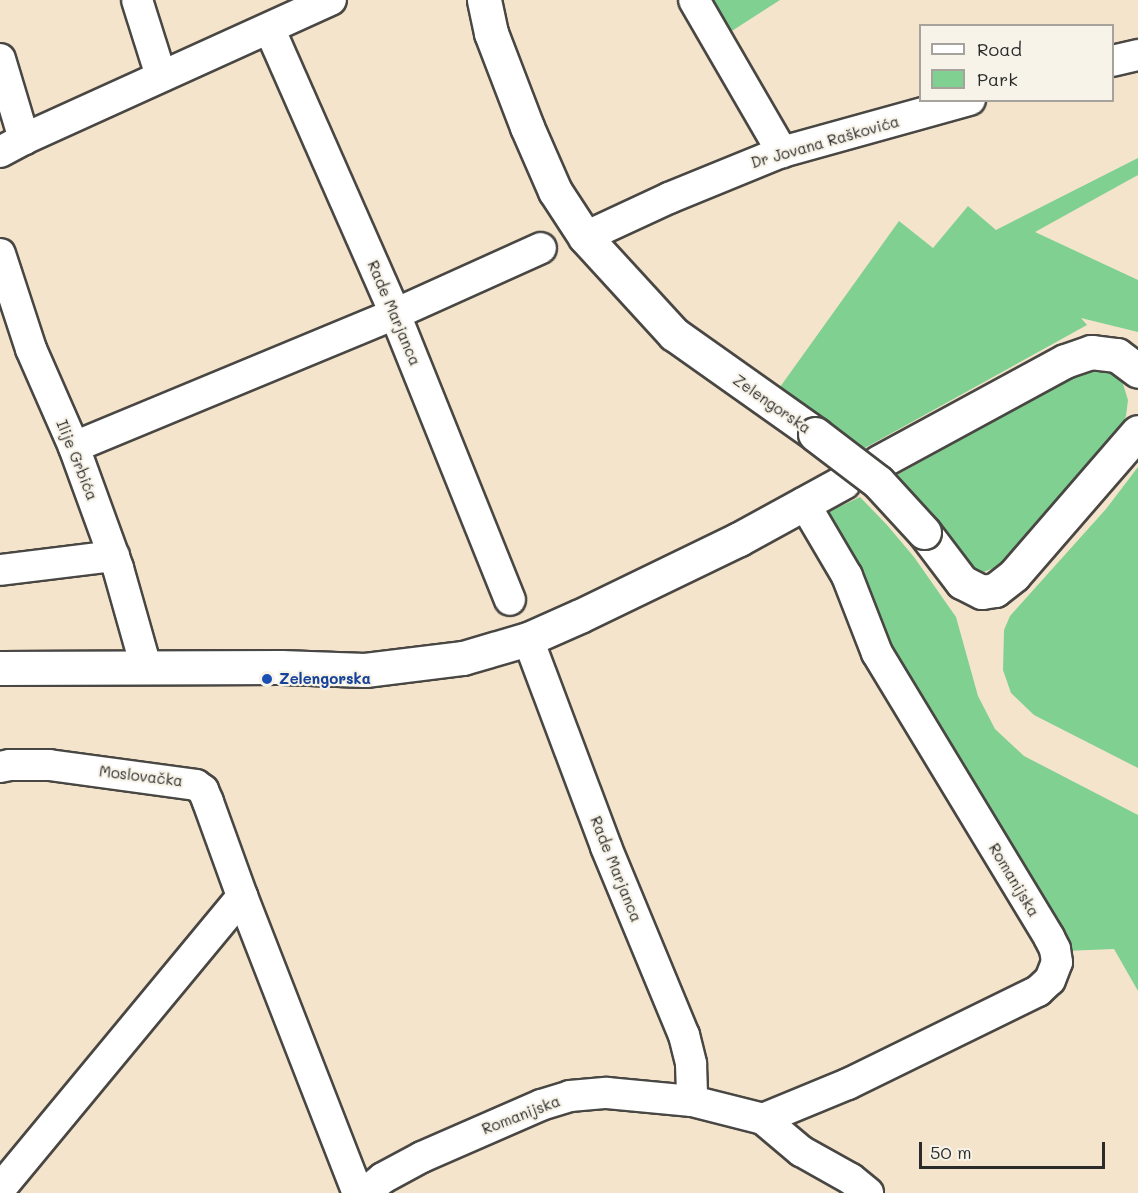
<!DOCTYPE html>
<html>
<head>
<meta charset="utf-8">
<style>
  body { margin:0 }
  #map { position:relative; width:1138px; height:1193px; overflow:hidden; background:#f5e4cc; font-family:Mali,sans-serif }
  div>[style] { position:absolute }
  .green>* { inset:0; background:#7fd091 }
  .roads { filter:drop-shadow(2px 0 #494743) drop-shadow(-2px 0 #494743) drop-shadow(0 2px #494743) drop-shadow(0 -2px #494743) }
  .street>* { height:30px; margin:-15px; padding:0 15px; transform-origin:15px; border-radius:15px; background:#fff }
  .secondary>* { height:33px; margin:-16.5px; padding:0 16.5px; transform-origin:16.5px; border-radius:16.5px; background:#fff }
  .bridges { filter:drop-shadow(2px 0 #494743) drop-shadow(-2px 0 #494743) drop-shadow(0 2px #494743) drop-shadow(0 -2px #494743) }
  .secondary-bridge>* { height:33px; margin:-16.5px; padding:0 16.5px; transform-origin:16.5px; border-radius:16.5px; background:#fff }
  .dots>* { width:16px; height:16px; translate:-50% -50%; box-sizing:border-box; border:3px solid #f7f3e8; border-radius:50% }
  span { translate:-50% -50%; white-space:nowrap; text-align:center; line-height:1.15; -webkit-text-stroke:4.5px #f7f3e8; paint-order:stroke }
  .street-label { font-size:15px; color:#2b2b2b }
  .transit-label { font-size:15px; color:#164399; font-weight:700 }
  .left { translate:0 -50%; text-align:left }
  .legend { position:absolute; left:919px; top:24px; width:195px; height:78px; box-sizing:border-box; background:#f7f3e8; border:2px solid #a5a39c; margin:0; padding:8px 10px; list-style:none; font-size:18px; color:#2b2b2b }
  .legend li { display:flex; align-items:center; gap:12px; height:30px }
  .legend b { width:30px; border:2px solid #a5a39c }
  .scale { position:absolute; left:919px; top:1142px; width:186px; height:27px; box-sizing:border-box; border:3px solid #2b2b2b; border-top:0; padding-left:8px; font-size:18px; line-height:21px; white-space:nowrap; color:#2b2b2b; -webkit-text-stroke:4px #f7f3e8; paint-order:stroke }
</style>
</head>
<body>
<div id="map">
  <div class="green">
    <i style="clip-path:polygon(700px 0,780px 0,721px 38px)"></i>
    <i style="clip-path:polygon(1138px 158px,1138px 175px,1035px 232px,1138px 280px,1138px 332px,1081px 318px,1087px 325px,863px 449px,780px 387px,899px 221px,933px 248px,968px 206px,996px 230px)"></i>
    <i style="clip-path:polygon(1089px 369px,1106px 370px,1117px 376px,1123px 384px,1128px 400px,1126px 416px,1120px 428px,1001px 565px,984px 572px,971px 567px,922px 504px,895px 476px)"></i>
    <i style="clip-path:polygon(1138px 467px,1138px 768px,1034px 715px,1011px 693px,1003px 670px,1004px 630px,1010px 616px,1106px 509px)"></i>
    <i style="clip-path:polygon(860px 497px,887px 525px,914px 557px,956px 617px,978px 696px,995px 729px,1024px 756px,1138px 815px,1138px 991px,1114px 949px,1064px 951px,890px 664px,820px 516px)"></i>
  </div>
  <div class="roads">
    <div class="street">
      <i style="left:137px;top:0;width:80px;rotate:72.5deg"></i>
      <i style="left:694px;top:0;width:176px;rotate:59.9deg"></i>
      <i style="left:270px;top:30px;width:310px;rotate:66.2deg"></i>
      <i style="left:395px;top:314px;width:308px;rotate:68.1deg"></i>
      <i style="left:0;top:59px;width:84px;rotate:73.3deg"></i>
      <i style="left:1112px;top:61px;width:27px;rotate:-13deg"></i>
      <i style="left:0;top:152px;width:27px;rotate:-28deg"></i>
      <i style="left:24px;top:139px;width:337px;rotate:-24.4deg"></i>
      <i style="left:585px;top:237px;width:93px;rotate:-24.9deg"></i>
      <i style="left:669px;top:198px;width:122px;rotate:-22.2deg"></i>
      <i style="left:782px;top:152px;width:195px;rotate:-15.5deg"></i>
      <i style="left:0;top:254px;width:100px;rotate:71.9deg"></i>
      <i style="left:31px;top:349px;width:107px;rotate:66.3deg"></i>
      <i style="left:74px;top:447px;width:129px;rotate:70deg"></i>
      <i style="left:118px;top:568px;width:103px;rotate:74.2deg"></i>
      <i style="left:74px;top:447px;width:347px;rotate:-22.5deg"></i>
      <i style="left:395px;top:314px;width:160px;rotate:-24.3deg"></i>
      <i style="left:0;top:570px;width:115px;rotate:-7deg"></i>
      <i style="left:528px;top:639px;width:222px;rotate:69.4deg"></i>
      <i style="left:606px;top:847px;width:204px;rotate:67.5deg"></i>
      <i style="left:684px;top:1035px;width:30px;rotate:76deg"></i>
      <i style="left:691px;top:1064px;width:37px;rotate:88deg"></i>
      <i style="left:0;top:767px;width:10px;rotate:-11deg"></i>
      <i style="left:10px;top:765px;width:39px"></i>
      <i style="left:49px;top:765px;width:148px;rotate:7.7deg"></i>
      <i style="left:196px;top:785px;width:9px;rotate:36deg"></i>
      <i style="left:203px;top:790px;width:13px;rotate:67deg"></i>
      <i style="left:208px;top:802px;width:100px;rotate:70.1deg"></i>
      <i style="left:763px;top:1119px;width:92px;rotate:-22.4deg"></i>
      <i style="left:848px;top:1084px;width:212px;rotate:-26.1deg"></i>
      <i style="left:1038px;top:991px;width:16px;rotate:-43deg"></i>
      <i style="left:1050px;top:980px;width:19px;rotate:-69deg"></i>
      <i style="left:1057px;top:962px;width:13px;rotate:-99deg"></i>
      <i style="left:1055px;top:949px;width:13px;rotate:-117deg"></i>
      <i style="left:1049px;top:937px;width:332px;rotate:-121.2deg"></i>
      <i style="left:877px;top:653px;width:83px;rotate:-111.3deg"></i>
      <i style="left:847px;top:576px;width:85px;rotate:-120.5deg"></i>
      <i style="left:0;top:1189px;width:380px;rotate:-50.4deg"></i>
      <i style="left:242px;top:896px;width:319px;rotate:68.7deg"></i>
      <i style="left:365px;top:1193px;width:23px;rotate:-40deg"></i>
      <i style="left:383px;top:1178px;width:44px;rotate:-28.3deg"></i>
      <i style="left:422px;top:1157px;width:130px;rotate:-23.6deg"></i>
      <i style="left:541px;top:1105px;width:30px;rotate:-17deg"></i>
      <i style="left:570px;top:1096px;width:37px;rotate:-5deg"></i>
      <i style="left:607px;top:1093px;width:85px;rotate:5.4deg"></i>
      <i style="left:692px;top:1101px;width:73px;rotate:14.2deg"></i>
      <i style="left:763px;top:1119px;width:50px;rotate:40.1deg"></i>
      <i style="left:801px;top:1151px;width:57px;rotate:29.2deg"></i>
      <i style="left:851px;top:1179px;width:22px;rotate:39deg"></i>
    </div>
    <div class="secondary">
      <i style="left:484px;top:0;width:34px;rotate:78deg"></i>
      <i style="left:491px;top:33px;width:101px;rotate:69deg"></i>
      <i style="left:527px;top:127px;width:70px;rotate:66.4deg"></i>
      <i style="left:555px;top:191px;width:55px;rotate:56.9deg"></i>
      <i style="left:585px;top:237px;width:132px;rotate:47.5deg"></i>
      <i style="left:674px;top:334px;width:173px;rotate:35.3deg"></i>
      <i style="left:879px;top:462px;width:212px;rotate:-28.5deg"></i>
      <i style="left:1065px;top:361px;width:28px;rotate:-19deg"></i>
      <i style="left:1091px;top:352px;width:26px;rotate:7deg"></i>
      <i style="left:1117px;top:355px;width:26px;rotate:37deg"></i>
      <i style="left:924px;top:532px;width:63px;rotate:52.8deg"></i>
      <i style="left:962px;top:582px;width:22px;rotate:27deg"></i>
      <i style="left:982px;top:592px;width:13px;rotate:-9deg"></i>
      <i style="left:995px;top:590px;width:24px;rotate:-38deg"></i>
      <i style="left:1014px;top:575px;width:189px;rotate:-49.1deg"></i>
      <i style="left:0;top:668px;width:281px;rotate:-0.2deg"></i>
      <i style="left:281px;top:667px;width:84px;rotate:2deg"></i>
      <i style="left:365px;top:670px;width:99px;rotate:-7deg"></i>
      <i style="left:463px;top:658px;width:68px;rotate:-16.3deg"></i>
      <i style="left:528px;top:639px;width:57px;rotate:-23.9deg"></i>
      <i style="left:580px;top:616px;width:177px;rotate:-25.8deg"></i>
      <i style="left:739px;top:539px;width:119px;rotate:-28.7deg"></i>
    </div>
  </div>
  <div class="bridges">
    <div class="secondary-bridge">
      <i style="left:815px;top:434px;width:79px;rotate:37.3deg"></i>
      <i style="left:878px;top:482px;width:68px;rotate:47.4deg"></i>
    </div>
  </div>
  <div class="dots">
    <i style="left:267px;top:679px;background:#1a4fb4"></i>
  </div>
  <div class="street-label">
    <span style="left:825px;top:142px;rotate:-16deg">Dr Jovana Raškovića</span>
    <span style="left:394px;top:313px;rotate:67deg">Rade Marjanca</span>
    <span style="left:772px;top:404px;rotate:35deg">Zelengorska</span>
    <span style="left:77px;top:460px;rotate:68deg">Ilije Grbića</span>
    <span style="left:141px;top:776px;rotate:7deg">Moslovačka</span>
    <span style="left:616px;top:869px;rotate:68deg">Rade Marjanca</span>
    <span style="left:1014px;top:880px;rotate:59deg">Romanijska</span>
    <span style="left:521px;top:1115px;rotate:-21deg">Romanijska</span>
  </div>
  <div class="transit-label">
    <span class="left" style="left:279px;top:679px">Zelengorska</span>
  </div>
  <ul class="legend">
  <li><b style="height:8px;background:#fff"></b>Road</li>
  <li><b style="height:16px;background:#7fd091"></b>Park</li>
  </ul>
  <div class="scale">50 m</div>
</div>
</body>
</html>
